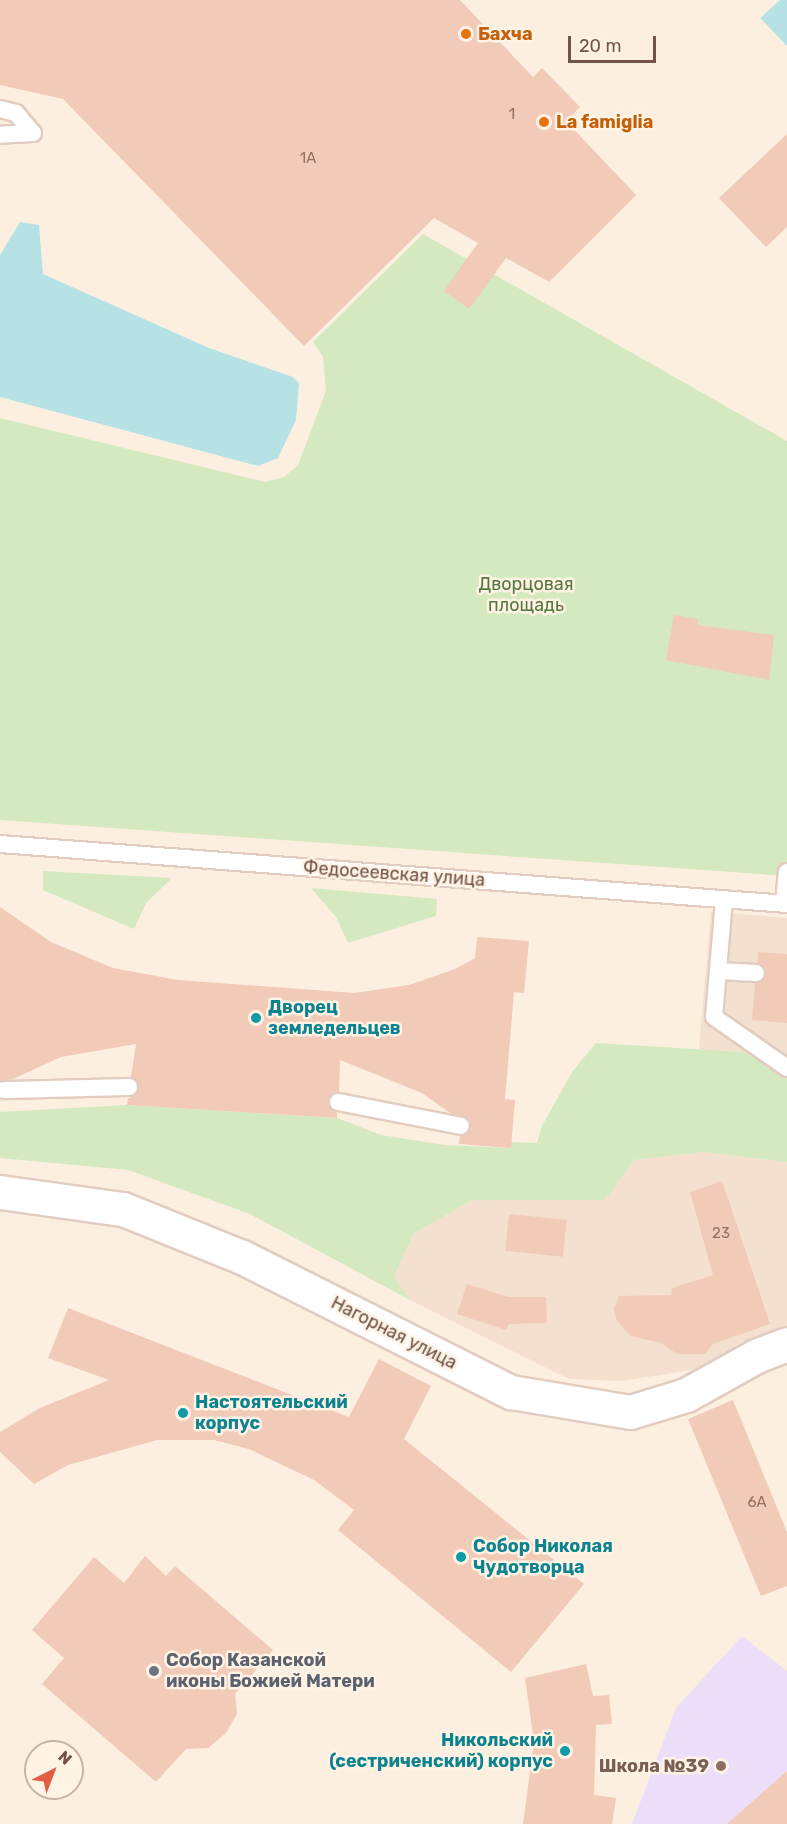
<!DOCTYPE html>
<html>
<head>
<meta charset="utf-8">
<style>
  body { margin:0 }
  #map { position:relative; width:787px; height:1824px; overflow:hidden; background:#fcefe0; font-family:Rubik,sans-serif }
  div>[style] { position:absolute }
  .residential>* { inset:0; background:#f3e0cf }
  .education>* { inset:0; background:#ecddf8 }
  .green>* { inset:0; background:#d4e9bf }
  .water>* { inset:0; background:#b6e2e5 }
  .pier>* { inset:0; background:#fcefe0 }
  .building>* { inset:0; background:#f1cab8; transform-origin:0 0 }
  .roads { filter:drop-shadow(2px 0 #e2ccc0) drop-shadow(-2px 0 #e2ccc0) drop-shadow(0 2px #e2ccc0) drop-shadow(0 -2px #e2ccc0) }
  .lane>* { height:16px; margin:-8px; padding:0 8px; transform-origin:8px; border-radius:8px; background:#fff }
  .street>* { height:33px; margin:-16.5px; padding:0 16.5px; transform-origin:16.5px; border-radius:16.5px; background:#fff }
  .dots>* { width:16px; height:16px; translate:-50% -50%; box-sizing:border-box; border:3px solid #fff3e6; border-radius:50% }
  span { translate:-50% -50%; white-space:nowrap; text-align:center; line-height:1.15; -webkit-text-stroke:5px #fff3e6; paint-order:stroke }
  .number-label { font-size:15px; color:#927164 }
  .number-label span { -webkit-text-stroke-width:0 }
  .food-label { font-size:18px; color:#c56008; font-weight:700 }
  .left { translate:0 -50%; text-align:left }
  .park-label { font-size:18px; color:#557841 }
  .street-label { font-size:18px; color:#725348 }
  .culture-label { font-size:18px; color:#0d838f; font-weight:700 }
  .right { translate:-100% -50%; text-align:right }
  .worship-label { font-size:18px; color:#5b616d; font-weight:700 }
  .education-label { font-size:18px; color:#785e54; font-weight:700 }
  .north { position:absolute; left:24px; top:1740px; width:60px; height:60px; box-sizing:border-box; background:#fff3e6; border:2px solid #c7b3a7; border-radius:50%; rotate:42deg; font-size:16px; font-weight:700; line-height:24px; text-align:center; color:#725348 }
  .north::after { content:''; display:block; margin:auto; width:21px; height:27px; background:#e55c46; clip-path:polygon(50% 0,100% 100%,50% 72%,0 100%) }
  .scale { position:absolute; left:568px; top:36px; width:88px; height:27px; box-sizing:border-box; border:3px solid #725348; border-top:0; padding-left:8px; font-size:18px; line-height:21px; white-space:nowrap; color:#725348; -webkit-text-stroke:4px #fff3e6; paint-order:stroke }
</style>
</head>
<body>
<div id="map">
  <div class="residential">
    <i style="clip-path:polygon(711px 911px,787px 918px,787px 1078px,744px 1052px,699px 1049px)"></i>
    <i style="clip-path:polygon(703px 1152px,787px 1162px,787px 1332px,697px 1369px,622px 1381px,569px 1379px,410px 1300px,394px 1276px,414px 1233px,473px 1200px,605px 1200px,634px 1160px)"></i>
  </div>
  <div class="education">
    <i style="clip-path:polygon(742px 1636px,787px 1671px,787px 1824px,632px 1824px,676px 1708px)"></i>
  </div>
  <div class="green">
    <i style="clip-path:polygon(423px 234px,787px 441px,787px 876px,0 820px,0 418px,265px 482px,284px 477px,298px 465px,326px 391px,323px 357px,313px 342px)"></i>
    <i style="clip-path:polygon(43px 871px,172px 878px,146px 903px,134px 929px,43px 890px)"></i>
    <i style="clip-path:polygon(311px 888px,437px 899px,436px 916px,348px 943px,336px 917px)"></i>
    <i style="clip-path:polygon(596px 1043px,744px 1052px,787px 1078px,787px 1162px,703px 1152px,634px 1160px,605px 1200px,473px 1200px,414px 1233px,394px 1276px,410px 1300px,250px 1214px,128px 1170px,0 1158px,0 1112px,127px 1105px,337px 1118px,381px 1135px,445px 1145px,511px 1148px,511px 1142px,537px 1143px,542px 1126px,572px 1072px)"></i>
  </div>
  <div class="water">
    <i style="clip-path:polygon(743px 0,787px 0,787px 46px)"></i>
    <i style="clip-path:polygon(20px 222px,39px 225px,43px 274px,209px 348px,293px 377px,299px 383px,296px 420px,278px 458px,258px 466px,0 397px,0 255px)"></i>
  </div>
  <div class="pier">
    <i style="clip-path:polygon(743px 0,780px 0,758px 20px,741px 2px)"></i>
  </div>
  <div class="building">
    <i style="clip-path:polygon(0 0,460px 0,533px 77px,542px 68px,580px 107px,566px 121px,636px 195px,549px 282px,506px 258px,469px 309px,444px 291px,478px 243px,434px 218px,304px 346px,63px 99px,0 85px)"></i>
    <i style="clip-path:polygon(787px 134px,787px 227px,766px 247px,719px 198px)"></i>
    <i style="clip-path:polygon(674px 615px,698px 619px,697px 625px,774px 635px,769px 680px,666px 660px)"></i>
    <i style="clip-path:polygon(0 907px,51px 942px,113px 968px,178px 980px,354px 993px,409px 985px,455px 969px,475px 958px,477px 937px,529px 941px,524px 993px,514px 992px,505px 1099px,515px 1100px,511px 1148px,459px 1144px,460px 1136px,471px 1129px,467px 1118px,450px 1113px,422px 1093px,340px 1060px,339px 1092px,328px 1101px,331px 1109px,337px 1113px,337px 1118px,127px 1105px,128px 1098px,135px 1096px,139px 1087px,131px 1077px,136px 1044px,61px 1057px,13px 1079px,0 1081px)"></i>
    <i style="clip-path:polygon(758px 952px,787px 954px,787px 1023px,752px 1020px,755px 983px,766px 974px,757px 963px)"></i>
    <i style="clip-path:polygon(722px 1181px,770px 1324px,713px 1344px,705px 1354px,677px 1354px,661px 1343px,631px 1336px,617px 1321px,614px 1309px,619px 1296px,671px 1295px,672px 1288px,713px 1275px,690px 1192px)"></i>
    <i style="left:509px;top:1214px;width:58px;height:37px;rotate:6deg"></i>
    <i style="clip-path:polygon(467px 1284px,508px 1297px,546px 1297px,547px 1323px,509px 1324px,506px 1330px,457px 1314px)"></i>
    <i style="clip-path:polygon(68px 1308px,349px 1417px,379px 1359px,431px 1386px,404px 1439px,584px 1584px,511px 1672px,338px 1530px,354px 1510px,314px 1480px,249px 1449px,214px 1440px,157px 1440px,68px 1465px,34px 1484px,0 1452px,0 1432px,40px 1408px,109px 1380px,48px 1358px)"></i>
    <i style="clip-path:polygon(733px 1400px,787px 1532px,787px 1586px,761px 1596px,688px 1419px)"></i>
    <i style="clip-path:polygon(145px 1556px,166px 1576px,175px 1566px,273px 1650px,235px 1694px,237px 1714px,226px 1733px,208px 1748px,186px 1749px,156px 1782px,42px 1684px,64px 1658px,32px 1630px,94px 1557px,124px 1583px)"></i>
    <i style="clip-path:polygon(586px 1664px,593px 1696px,609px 1695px,612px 1724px,596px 1725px,594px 1795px,616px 1798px,612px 1824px,523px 1824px,534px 1742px,525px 1678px)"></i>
    <i style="clip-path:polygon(787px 1771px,787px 1824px,727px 1824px)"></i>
  </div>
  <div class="roads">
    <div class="lane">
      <i style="left:0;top:109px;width:16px;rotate:14deg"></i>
      <i style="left:16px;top:113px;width:26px;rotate:50deg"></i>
      <i style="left:33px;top:133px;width:33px;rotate:177deg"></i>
      <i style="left:0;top:844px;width:789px;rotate:4.36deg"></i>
      <i style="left:724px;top:900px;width:117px;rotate:94.9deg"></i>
      <i style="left:714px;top:1017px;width:89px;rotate:34.9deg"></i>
      <i style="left:784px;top:904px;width:32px;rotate:-85deg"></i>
      <i style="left:718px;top:971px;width:38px;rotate:3deg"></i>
      <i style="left:4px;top:1090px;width:125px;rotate:-1.4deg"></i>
      <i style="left:338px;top:1102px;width:125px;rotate:11deg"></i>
    </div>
    <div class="street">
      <i style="left:0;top:1192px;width:124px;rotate:7.9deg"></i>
      <i style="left:123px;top:1209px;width:128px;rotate:22deg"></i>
      <i style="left:242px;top:1257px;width:301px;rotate:26.7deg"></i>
      <i style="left:511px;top:1392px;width:121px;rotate:9.5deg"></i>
      <i style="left:630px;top:1412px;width:59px;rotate:-16.9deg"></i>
      <i style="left:686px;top:1395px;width:80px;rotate:-29.1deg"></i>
      <i style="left:756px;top:1356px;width:33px;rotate:-21deg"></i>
    </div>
  </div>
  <div class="dots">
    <i style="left:466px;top:34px;background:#e8710a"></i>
    <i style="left:544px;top:122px;background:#e8710a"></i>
    <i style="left:256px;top:1018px;background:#0f9aa8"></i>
    <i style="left:183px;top:1413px;background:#0f9aa8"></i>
    <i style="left:461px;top:1557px;background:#0f9aa8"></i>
    <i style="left:154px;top:1671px;background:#6b7280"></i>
    <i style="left:565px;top:1751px;background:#0f9aa8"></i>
    <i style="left:721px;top:1766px;background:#8d6e63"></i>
  </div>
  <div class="number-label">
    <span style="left:512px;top:115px">1</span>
    <span style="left:308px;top:159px">1А</span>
    <span style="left:721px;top:1234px">23</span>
    <span style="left:757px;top:1503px">6А</span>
  </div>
  <div class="food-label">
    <span class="left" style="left:478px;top:34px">Бахча</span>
    <span class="left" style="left:556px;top:122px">La famiglia</span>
  </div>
  <div class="park-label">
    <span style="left:526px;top:595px">Дворцовая<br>площадь</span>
  </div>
  <div class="street-label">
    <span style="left:394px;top:874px;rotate:4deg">Федосеевская улица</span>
    <span style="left:394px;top:1333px;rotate:27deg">Нагорная улица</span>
  </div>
  <div class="culture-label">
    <span class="left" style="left:268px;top:1018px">Дворец<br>земледельцев</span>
    <span class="left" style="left:195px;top:1413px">Настоятельский<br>корпус</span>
    <span class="left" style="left:473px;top:1557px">Собор Николая<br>Чудотворца</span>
    <span class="right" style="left:553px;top:1751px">Никольский<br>(сестриченский) корпус</span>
  </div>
  <div class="worship-label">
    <span class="left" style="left:166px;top:1671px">Собор Казанской<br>иконы Божией Матери</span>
  </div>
  <div class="education-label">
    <span class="right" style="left:709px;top:1766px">Школа №39</span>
  </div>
  <div class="north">N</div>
  <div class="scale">20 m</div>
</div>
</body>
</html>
